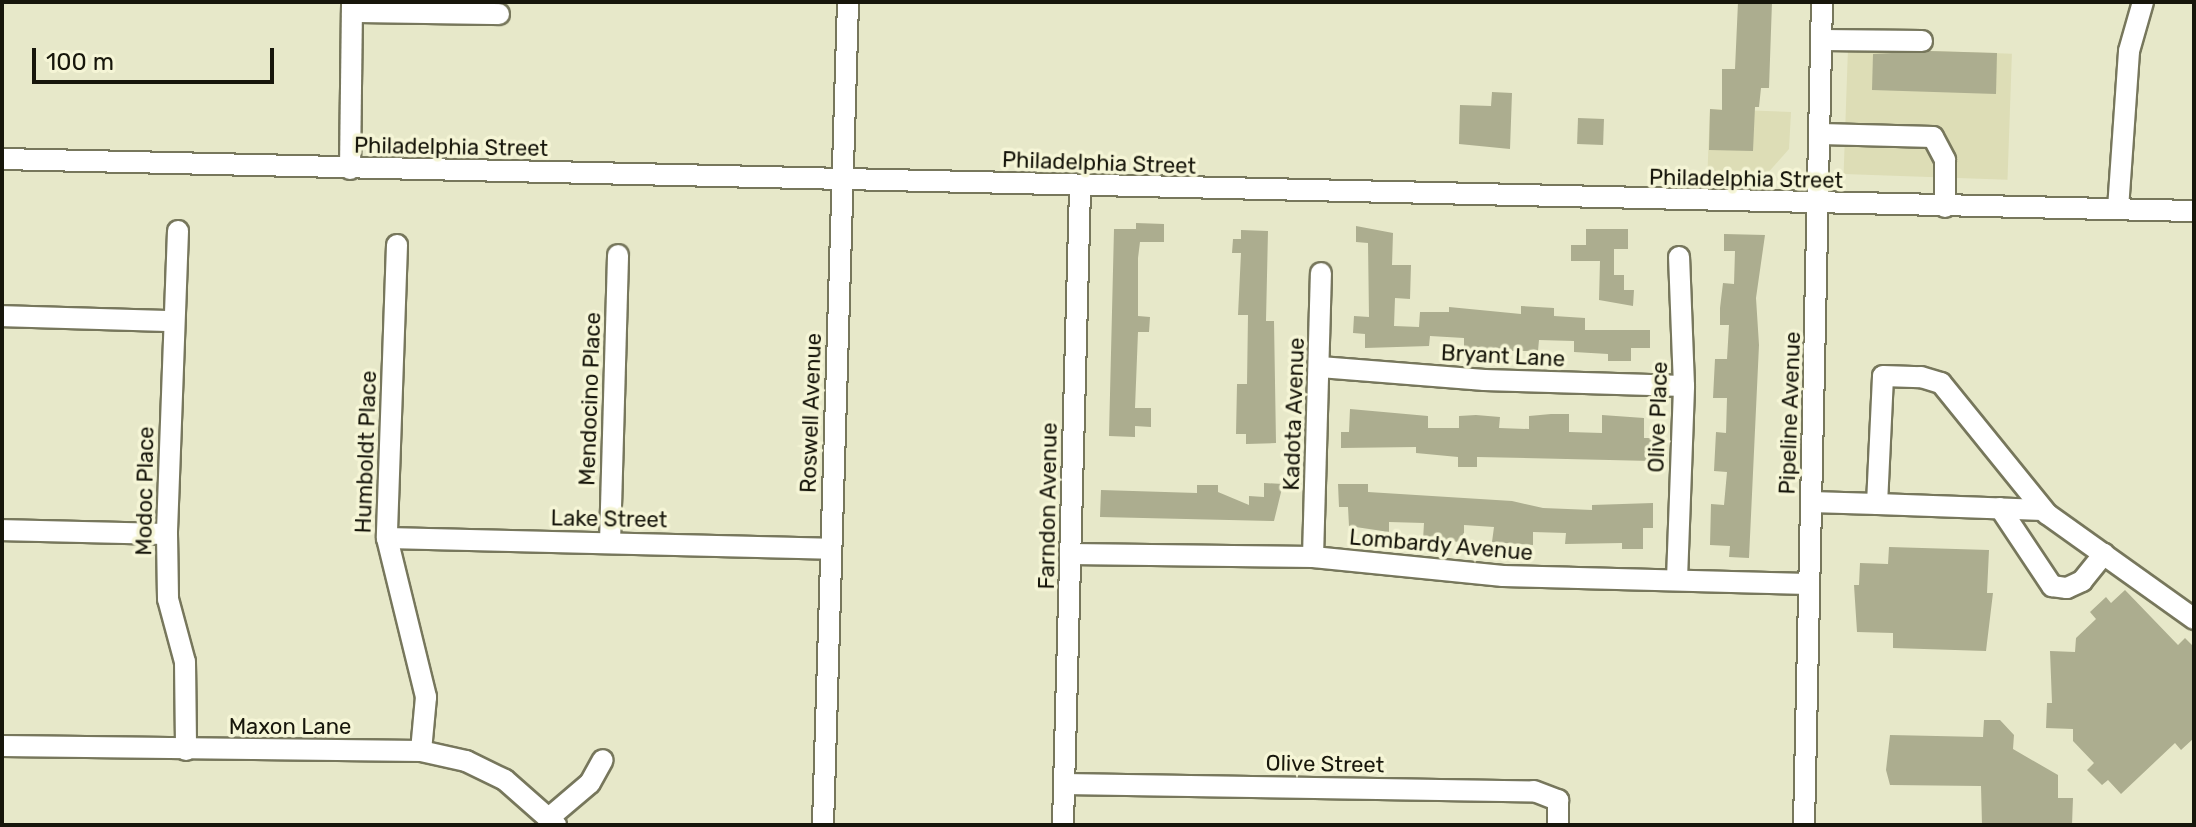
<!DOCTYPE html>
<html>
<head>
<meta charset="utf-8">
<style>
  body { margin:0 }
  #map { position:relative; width:2196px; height:827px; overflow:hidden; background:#e7e8c9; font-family:Rubik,sans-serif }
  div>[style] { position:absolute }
  .built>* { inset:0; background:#ddddb6; transform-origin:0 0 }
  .building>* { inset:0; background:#acad8f; transform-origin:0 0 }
  .roads { filter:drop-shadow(2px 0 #77775c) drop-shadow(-2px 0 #77775c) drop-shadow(0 2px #77775c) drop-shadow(0 -2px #77775c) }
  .minor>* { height:20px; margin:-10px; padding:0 10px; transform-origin:10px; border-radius:10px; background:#fff }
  span { translate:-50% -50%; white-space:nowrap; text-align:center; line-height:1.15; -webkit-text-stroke:7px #f5f5d6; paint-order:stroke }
  .street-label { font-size:22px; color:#17160b }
  .frame { position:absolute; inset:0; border:4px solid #17160b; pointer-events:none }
  .scale { position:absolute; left:32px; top:48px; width:242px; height:36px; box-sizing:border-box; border:4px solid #17160b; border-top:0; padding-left:10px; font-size:24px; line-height:28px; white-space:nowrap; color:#17160b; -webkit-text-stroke:6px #f5f5d6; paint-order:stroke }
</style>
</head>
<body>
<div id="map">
  <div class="built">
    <i style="left:1848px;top:48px;width:164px;height:126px;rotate:2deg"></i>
    <i style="clip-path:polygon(1710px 109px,1791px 112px,1789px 149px,1765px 176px,1707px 183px)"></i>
  </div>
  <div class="building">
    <i style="clip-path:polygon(1738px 2px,1772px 2px,1769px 88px,1761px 88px,1759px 107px,1755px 107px,1753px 151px,1709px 150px,1710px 109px,1722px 110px,1722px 69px,1735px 69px)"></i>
    <i style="clip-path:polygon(1930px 51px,1997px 53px,1996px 94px,1872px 90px,1873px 54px)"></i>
    <i style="clip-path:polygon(1492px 92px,1512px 93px,1510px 149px,1459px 144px,1460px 105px,1491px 106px)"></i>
    <i style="left:1578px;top:118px;width:26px;height:26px;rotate:2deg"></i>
    <i style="clip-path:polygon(1136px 223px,1164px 224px,1164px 242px,1140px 242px,1138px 258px,1138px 316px,1150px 317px,1149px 332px,1138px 332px,1135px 408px,1151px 408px,1151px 427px,1135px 426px,1135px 437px,1109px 436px,1114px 229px,1136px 229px)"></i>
    <i style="clip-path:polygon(1356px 226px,1393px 233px,1392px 265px,1411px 265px,1410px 299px,1395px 298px,1394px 326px,1419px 327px,1420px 312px,1449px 312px,1449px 307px,1521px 314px,1521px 306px,1554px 308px,1554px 316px,1585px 318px,1585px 330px,1650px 330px,1650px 348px,1631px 348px,1631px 361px,1608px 361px,1608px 354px,1574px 352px,1574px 341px,1539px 340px,1538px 351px,1485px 351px,1464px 349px,1464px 338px,1430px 336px,1429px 346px,1365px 348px,1365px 334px,1353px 333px,1354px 316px,1369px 317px,1368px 243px,1356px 242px)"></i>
    <i style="clip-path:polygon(1586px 229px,1628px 229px,1628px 249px,1614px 249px,1614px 275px,1624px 275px,1624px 290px,1634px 290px,1633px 306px,1599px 300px,1600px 261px,1571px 261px,1571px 245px,1586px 245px)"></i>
    <i style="clip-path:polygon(1241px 230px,1268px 231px,1266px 321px,1274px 321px,1276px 443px,1246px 444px,1246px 434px,1236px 434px,1237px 384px,1247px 384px,1248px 315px,1238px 315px,1241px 253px,1232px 253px,1233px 239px,1241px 239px)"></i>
    <i style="clip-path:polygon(1724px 234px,1765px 235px,1756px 298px,1759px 345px,1749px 558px,1729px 557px,1730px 546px,1710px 545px,1711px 504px,1724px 505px,1727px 472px,1714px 471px,1716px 432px,1726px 433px,1727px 398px,1713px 398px,1715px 359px,1727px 359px,1729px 325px,1720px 325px,1720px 308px,1723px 283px,1734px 284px,1735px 251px,1724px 251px)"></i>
    <i style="clip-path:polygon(1350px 409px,1428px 416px,1428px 428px,1459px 428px,1459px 416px,1476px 415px,1500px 417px,1499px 428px,1529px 429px,1529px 416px,1551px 414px,1569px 414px,1569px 432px,1602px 433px,1602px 415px,1644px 418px,1644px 438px,1653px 438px,1652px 461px,1477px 457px,1477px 467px,1458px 467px,1458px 457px,1416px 453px,1416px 447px,1341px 448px,1341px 432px,1349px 432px)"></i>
    <i style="clip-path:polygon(1264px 483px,1283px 484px,1274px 521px,1100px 517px,1101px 490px,1197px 493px,1197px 485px,1218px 485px,1218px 492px,1249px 505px,1249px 496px,1264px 497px)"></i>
    <i style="clip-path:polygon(1338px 484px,1368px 484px,1368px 492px,1512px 501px,1543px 508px,1592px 510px,1592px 505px,1653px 503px,1653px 528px,1643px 528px,1643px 549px,1622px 549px,1622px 543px,1565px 544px,1566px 533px,1533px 532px,1533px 545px,1492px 542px,1494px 527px,1464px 525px,1464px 542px,1423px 540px,1424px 523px,1389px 522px,1389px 532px,1349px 526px,1348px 507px,1339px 507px)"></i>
    <i style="clip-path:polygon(1889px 547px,1989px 550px,1987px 593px,1993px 593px,1986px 651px,1893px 648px,1893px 633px,1857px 632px,1854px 585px,1859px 585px,1860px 563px,1888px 564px)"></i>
    <i style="clip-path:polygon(2125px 590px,2178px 645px,2185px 638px,2194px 647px,2194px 738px,2181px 750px,2175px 743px,2121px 794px,2108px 780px,2102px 785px,2087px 770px,2094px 763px,2073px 741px,2073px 729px,2046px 728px,2047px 703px,2052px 703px,2050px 651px,2075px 652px,2076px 638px,2096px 619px,2090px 612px,2106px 597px,2111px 603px)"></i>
    <i style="clip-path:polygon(1984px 720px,2000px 720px,2014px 735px,2013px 749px,2058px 775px,2058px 798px,2073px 798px,2072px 825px,1982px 825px,1981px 786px,1890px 785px,1886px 770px,1890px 735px,1983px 737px)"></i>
  </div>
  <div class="roads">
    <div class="minor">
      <i style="left:352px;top:12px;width:147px;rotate:0.8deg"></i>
      <i style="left:1822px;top:40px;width:100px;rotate:0.6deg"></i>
      <i style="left:1821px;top:134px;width:112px;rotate:1.5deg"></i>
      <i style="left:1933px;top:137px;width:26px;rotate:62deg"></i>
      <i style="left:1945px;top:160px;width:47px;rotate:90deg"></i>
      <i style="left:2px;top:159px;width:2193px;rotate:1.36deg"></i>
      <i style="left:350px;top:169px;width:167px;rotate:-89.3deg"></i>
      <i style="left:2118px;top:209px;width:158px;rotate:-86deg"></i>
      <i style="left:2129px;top:51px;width:51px;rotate:-74.1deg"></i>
      <i style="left:178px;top:231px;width:303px;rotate:92.1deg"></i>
      <i style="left:167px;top:534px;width:65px;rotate:89.1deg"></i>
      <i style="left:168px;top:599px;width:65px;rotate:74.9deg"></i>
      <i style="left:185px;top:662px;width:88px;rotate:89.3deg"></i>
      <i style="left:397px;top:245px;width:293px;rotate:92deg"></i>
      <i style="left:387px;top:538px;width:164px;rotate:76.2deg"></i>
      <i style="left:426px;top:697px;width:54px;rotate:95.3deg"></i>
      <i style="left:2px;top:316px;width:172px;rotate:1.7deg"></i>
      <i style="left:1320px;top:367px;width:165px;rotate:4.5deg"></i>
      <i style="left:1484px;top:380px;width:200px;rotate:1.7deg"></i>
      <i style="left:1811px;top:502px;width:66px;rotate:1.7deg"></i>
      <i style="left:1877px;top:504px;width:128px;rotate:-87.3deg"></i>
      <i style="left:1883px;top:376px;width:38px;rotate:2deg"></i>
      <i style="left:1921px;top:377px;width:21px;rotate:17deg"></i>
      <i style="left:1941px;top:383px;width:169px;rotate:51deg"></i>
      <i style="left:2047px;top:514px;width:181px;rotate:35.5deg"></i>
      <i style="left:1877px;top:504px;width:166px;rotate:2.1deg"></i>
      <i style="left:2000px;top:508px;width:94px;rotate:56.3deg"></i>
      <i style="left:2052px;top:586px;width:15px;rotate:8deg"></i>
      <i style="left:2067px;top:588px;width:17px;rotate:-25deg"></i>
      <i style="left:2082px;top:581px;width:35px;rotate:-51deg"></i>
      <i style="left:2px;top:530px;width:165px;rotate:1.4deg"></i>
      <i style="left:387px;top:538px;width:443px;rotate:1.4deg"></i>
      <i style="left:610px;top:543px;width:288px;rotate:-88.4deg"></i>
      <i style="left:1070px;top:554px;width:243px;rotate:0.7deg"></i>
      <i style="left:1313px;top:557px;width:191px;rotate:5.7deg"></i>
      <i style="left:1503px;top:576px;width:305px;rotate:1.5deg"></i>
      <i style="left:1313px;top:557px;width:284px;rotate:-88.4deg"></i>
      <i style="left:1677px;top:579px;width:193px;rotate:-87.9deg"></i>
      <i style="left:1684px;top:386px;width:129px;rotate:-92.2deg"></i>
      <i style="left:2px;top:746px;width:419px;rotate:0.7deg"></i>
      <i style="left:421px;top:751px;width:46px;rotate:12.5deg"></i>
      <i style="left:466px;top:761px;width:43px;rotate:26deg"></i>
      <i style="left:505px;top:780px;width:68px;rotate:41.4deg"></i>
      <i style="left:1064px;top:784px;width:470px;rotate:0.9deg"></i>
      <i style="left:1534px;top:791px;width:26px;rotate:21deg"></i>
      <i style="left:1558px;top:800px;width:25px;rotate:90deg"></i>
      <i style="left:550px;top:817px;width:52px;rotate:-40.4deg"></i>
      <i style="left:590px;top:783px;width:26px;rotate:-61deg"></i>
      <i style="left:823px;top:825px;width:823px;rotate:-88.26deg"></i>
      <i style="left:1063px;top:825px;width:638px;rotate:-88.47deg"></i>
      <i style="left:1804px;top:825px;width:823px;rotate:-88.75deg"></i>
    </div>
  </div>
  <div class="street-label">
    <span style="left:451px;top:147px;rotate:1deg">Philadelphia Street</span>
    <span style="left:1099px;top:163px;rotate:2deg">Philadelphia Street</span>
    <span style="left:1746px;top:179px;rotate:1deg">Philadelphia Street</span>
    <span style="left:1503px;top:356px;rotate:3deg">Bryant Lane</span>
    <span style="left:590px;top:399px;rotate:-88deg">Mendocino Place</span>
    <span style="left:811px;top:413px;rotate:-88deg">Roswell Avenue</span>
    <span style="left:1790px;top:413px;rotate:-88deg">Pipeline Avenue</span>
    <span style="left:1294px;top:414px;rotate:-88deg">Kadota Avenue</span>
    <span style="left:1658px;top:417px;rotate:-88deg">Olive Place</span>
    <span style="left:366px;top:452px;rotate:-88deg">Humboldt Place</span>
    <span style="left:145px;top:491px;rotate:-89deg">Modoc Place</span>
    <span style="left:1048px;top:506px;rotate:-89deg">Farndon Avenue</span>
    <span style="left:609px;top:519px;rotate:1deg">Lake Street</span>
    <span style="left:1441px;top:545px;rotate:5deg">Lombardy Avenue</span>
    <span style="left:290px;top:727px">Maxon Lane</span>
    <span style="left:1325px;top:764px;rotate:1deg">Olive Street</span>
  </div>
  <div class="frame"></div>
  <div class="scale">100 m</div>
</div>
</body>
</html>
